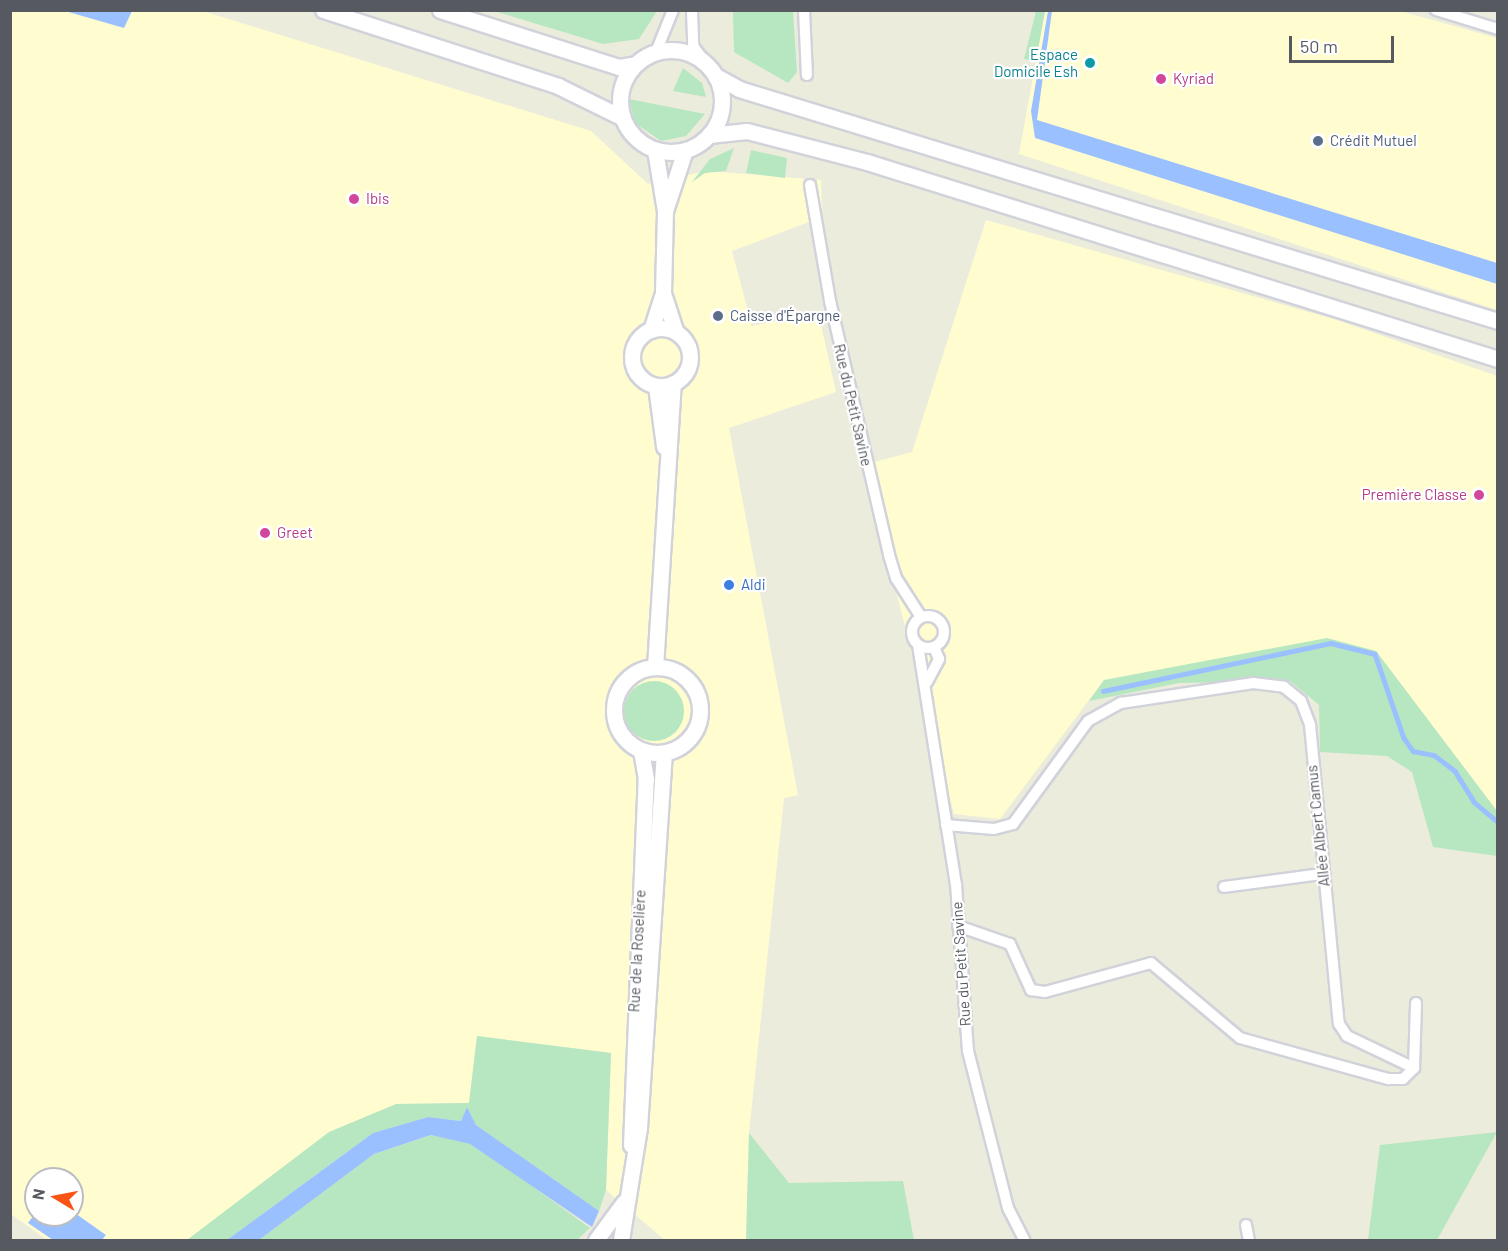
<!DOCTYPE html>
<html>
<head>
<meta charset="utf-8">
<style>
  body { margin:0 }
  #map { position:relative; width:1508px; height:1251px; overflow:hidden; background:#ececdd; font-family:Barlow,sans-serif }
  div>[style] { position:absolute }
  .commercial>* { inset:0; background:#fffdd0 }
  .green>* { inset:0; background:#b6e7c0 }
  .round { border-radius:50% }
  .water>* { inset:0; background:#9bc0ff }
  .stream>* { height:4.5px; margin:-2.25px; padding:0 2.25px; transform-origin:2.25px; border-radius:2.25px; background:#9bc0ff }
  .roads { filter:drop-shadow(2px 0 #d1d2da) drop-shadow(-2px 0 #d1d2da) drop-shadow(0 2px #d1d2da) drop-shadow(0 -2px #d1d2da) }
  .street>* { height:10px; margin:-5px; padding:0 5px; transform-origin:5px; border-radius:5px; background:#fff }
  .street>.ring { margin:-5px; padding:0; box-sizing:content-box; background:none; border:10px solid #fff; border-radius:50% }
  .secondary>* { height:15px; margin:-7.5px; padding:0 7.5px; transform-origin:7.5px; border-radius:7.5px; background:#fff }
  .secondary>.ring { margin:-7.5px; padding:0; box-sizing:content-box; background:none; border:15px solid #fff; border-radius:50% }
  .dots>* { width:16px; height:16px; translate:-50% -50%; box-sizing:border-box; border:3px solid #fff; border-radius:50% }
  span { translate:-50% -50%; white-space:nowrap; text-align:center; line-height:1.15; -webkit-text-stroke:4.5px #fff; paint-order:stroke }
  .culture-label { font-size:15px; color:#0d838f }
  .right { translate:-100% -50%; text-align:right }
  .hotel-label { font-size:15px; color:#b23c85 }
  .left { translate:0 -50%; text-align:left }
  .service-label { font-size:15px; color:#4e5e75 }
  .street-label { font-size:15px; color:#575961 }
  .shop-label { font-size:15px; color:#366cbe }
  .frame { position:absolute; inset:0; border:12px solid #575961; pointer-events:none }
  .north { position:absolute; left:24px; top:1167px; width:60px; height:60px; box-sizing:border-box; background:#fff; border:2px solid #bcbdc0; border-radius:50%; rotate:280deg; font-size:16px; font-weight:700; line-height:24px; text-align:center; color:#575961 }
  .north::after { content:''; display:block; margin:auto; width:21px; height:27px; background:#fa5415; clip-path:polygon(50% 0,100% 100%,50% 72%,0 100%) }
  .scale { position:absolute; left:1289px; top:36px; width:105px; height:27px; box-sizing:border-box; border:3px solid #575961; border-top:0; padding-left:8px; font-size:18px; line-height:21px; white-space:nowrap; color:#575961; -webkit-text-stroke:4px #fff; paint-order:stroke }
</style>
</head>
<body>
<div id="map">
  <div class="commercial">
    <i style="clip-path:polygon(evenodd,11px 11px,203px 11px,591px 131px,648px 184px,707px 171px,821px 180px,822px 217px,732px 251px,752px 326px,818px 312px,836px 392px,729px 428px,798px 795px,784px 798px,749px 1133px,746px 1240px,665px 1240px,606px 1190px,611px 1053px,477px 1036px,469px 1103px,396px 1104px,187px 1240px,47px 1240px,11px 1214px,11px 11px,36px 1179px,72px 1179px,72px 1215px,36px 1215px,36px 1179px)"></i>
    <i style="clip-path:polygon(1045px 11px,1400px 11px,1497px 38px,1497px 310px,1019px 154px)"></i>
    <i style="clip-path:polygon(986px 220px,1337px 320px,1497px 376px,1497px 811px,1376px 651px,1104px 680px,1000px 819px,954px 814px,863px 465px,912px 452px)"></i>
  </div>
  <div class="green">
    <i style="clip-path:polygon(494px 11px,657px 10px,657px 11px,639px 39px,603px 44px)"></i>
    <i style="clip-path:polygon(733px 11px,793px 11px,797px 72px,788px 83px,734px 52px)"></i>
    <i style="clip-path:polygon(1036px 11px,1045px 11px,1036px 61px,1024px 59px)"></i>
    <i style="clip-path:polygon(683px 68px,702px 83px,706px 97px,673px 91px)"></i>
    <i style="clip-path:polygon(629px 99px,705px 114px,686px 136px,661px 141px,635px 123px)"></i>
    <i style="clip-path:polygon(734px 148px,726px 171px,705px 173px,692px 182px,710px 159px)"></i>
    <i style="clip-path:polygon(751px 150px,787px 158px,785px 178px,746px 173px)"></i>
    <i style="clip-path:polygon(1327px 638px,1376px 651px,1497px 811px,1497px 856px,1433px 847px,1412px 772px,1387px 756px,1320px 752px,1319px 705px,1290px 681px,1179px 683px,1089px 701px,1104px 680px)"></i>
    <i class="round" style="left:624px;top:681px;width:60px;height:60px"></i>
    <i style="clip-path:polygon(477px 1036px,611px 1053px,606px 1190px,599px 1211px,476px 1125px,467px 1108px,461px 1121px,428px 1117px,373px 1133px,227px 1240px,187px 1240px,329px 1132px,396px 1104px,469px 1103px)"></i>
    <i style="clip-path:polygon(1497px 1132px,1437px 1240px,1368px 1240px,1380px 1145px)"></i>
    <i style="clip-path:polygon(749px 1133px,789px 1183px,903px 1181px,914px 1240px,746px 1240px)"></i>
    <i style="clip-path:polygon(432px 1135px,470px 1144px,492px 1157px,590px 1228px,577px 1240px,259px 1240px,374px 1154px)"></i>
  </div>
  <div class="water">
    <i style="clip-path:polygon(65px 11px,132px 11px,124px 28px)"></i>
    <i style="clip-path:polygon(1048px 11px,1052px 11px,1037px 120px,1497px 263px,1497px 284px,1035px 138px,1031px 111px)"></i>
    <i style="clip-path:polygon(467px 1107px,476px 1125px,599px 1211px,592px 1227px,470px 1144px,431px 1135px,374px 1154px,259px 1240px,227px 1240px,373px 1133px,428px 1117px,461px 1121px)"></i>
    <i style="clip-path:polygon(72px 1211px,106px 1235px,102px 1240px,53px 1240px,28px 1223px,36px 1212px)"></i>
  </div>
  <div class="stream">
    <i style="left:1103px;top:691px;width:233px;rotate:-11.9deg"></i>
    <i style="left:1331px;top:643px;width:45px;rotate:14deg"></i>
    <i style="left:1375px;top:654px;width:89px;rotate:71deg"></i>
    <i style="left:1404px;top:738px;width:16px;rotate:55deg"></i>
    <i style="left:1413px;top:751px;width:21px;rotate:11deg"></i>
    <i style="left:1434px;top:755px;width:26px;rotate:37deg"></i>
    <i style="left:1455px;top:771px;width:36px;rotate:58deg"></i>
    <i style="left:1474px;top:802px;width:31px;rotate:40deg"></i>
  </div>
  <div class="roads">
    <div class="street">
      <i style="left:692px;top:10px;width:36px;rotate:88deg"></i>
      <i style="left:693px;top:46px;width:20px;rotate:53deg"></i>
      <i style="left:804px;top:10px;width:65px;rotate:87.4deg"></i>
      <i style="left:1436px;top:10px;width:65px;rotate:17deg"></i>
      <i style="left:656px;top:52px;width:45px;rotate:-68deg"></i>
      <i style="left:810px;top:185px;width:118px;rotate:80.2deg"></i>
      <i style="left:830px;top:301px;width:261px;rotate:76.9deg"></i>
      <i style="left:889px;top:555px;width:24px;rotate:73deg"></i>
      <i style="left:896px;top:578px;width:46px;rotate:57.3deg"></i>
      <i class="ring" style="left:912px;top:616px;width:22px;height:22px"></i>
      <i style="left:918px;top:645px;width:242px;rotate:81deg"></i>
      <i style="left:956px;top:884px;width:167px;rotate:85.9deg"></i>
      <i style="left:968px;top:1051px;width:162px;rotate:75.7deg"></i>
      <i style="left:1008px;top:1208px;width:36px;rotate:63deg"></i>
      <i style="left:927px;top:682px;width:26px;rotate:-62deg"></i>
      <i style="left:939px;top:659px;width:13px;rotate:-113deg"></i>
      <i style="left:946px;top:825px;width:48px;rotate:4.8deg"></i>
      <i style="left:994px;top:829px;width:20px;rotate:-15deg"></i>
      <i style="left:1013px;top:824px;width:127px;rotate:-53.9deg"></i>
      <i style="left:1088px;top:721px;width:38px;rotate:-29deg"></i>
      <i style="left:1121px;top:703px;width:134px;rotate:-8.6deg"></i>
      <i style="left:1253px;top:683px;width:31px;rotate:7deg"></i>
      <i style="left:1284px;top:687px;width:22px;rotate:39deg"></i>
      <i style="left:1301px;top:701px;width:26px;rotate:69deg"></i>
      <i style="left:1310px;top:725px;width:300px;rotate:84.5deg"></i>
      <i style="left:1339px;top:1024px;width:14px;rotate:56deg"></i>
      <i style="left:1347px;top:1036px;width:74px;rotate:25.5deg"></i>
      <i style="left:1224px;top:887px;width:99px;rotate:-7.6deg"></i>
      <i style="left:958px;top:926px;width:55px;rotate:19.1deg"></i>
      <i style="left:1010px;top:944px;width:51px;rotate:65.5deg"></i>
      <i style="left:1031px;top:990px;width:14px;rotate:8deg"></i>
      <i style="left:1045px;top:992px;width:110px;rotate:-15.3deg"></i>
      <i style="left:1151px;top:963px;width:116px;rotate:40.1deg"></i>
      <i style="left:1240px;top:1038px;width:154px;rotate:15.5deg"></i>
      <i style="left:1388px;top:1079px;width:15px"></i>
      <i style="left:1403px;top:1079px;width:16px;rotate:-45deg"></i>
      <i style="left:1414px;top:1068px;width:65px;rotate:-88.2deg"></i>
      <i style="left:1246px;top:1225px;width:15px;rotate:79deg"></i>
    </div>
    <div class="secondary">
      <i style="left:323px;top:10px;width:247px;rotate:17.9deg"></i>
      <i style="left:558px;top:86px;width:72px;rotate:26.2deg"></i>
      <i style="left:440px;top:10px;width:188px;rotate:17.7deg"></i>
      <i style="left:619px;top:67px;width:17px;rotate:-10deg"></i>
      <i class="ring" style="left:620px;top:50px;width:87px;height:87px"></i>
      <i style="left:716px;top:76px;width:26px;rotate:29deg"></i>
      <i style="left:739px;top:89px;width:794px;rotate:17deg"></i>
      <i style="left:709px;top:135px;width:38px;rotate:-6deg"></i>
      <i style="left:747px;top:131px;width:124px;rotate:14.5deg"></i>
      <i style="left:867px;top:162px;width:661px;rotate:17.34deg"></i>
      <i style="left:665px;top:211px;width:64px;rotate:-71.8deg"></i>
      <i style="left:663px;top:293px;width:40px;rotate:72deg"></i>
      <i class="ring" style="left:632px;top:328px;width:43px;height:43px"></i>
      <i style="left:651px;top:330px;width:39px;rotate:-72deg"></i>
      <i style="left:663px;top:293px;width:82px;rotate:-88.6deg"></i>
      <i style="left:665px;top:211px;width:62px;rotate:-99.3deg"></i>
      <i style="left:656px;top:386px;width:61px;rotate:82.4deg"></i>
      <i class="ring" style="left:614px;top:667px;width:71px;height:71px"></i>
      <i style="left:655px;top:667px;width:284px;rotate:-86.4deg"></i>
      <i style="left:631px;top:1145px;width:366px;rotate:-87.7deg"></i>
      <i style="left:646px;top:779px;width:28px;rotate:-100deg"></i>
      <i style="left:596px;top:1240px;width:47px;rotate:-53.6deg"></i>
      <i style="left:621px;top:1240px;width:113px;rotate:-80.9deg"></i>
      <i style="left:639px;top:1128px;width:376px;rotate:-86.2deg"></i>
    </div>
  </div>
  <div class="dots">
    <i style="left:1090px;top:63px;background:#0f9aa8"></i>
    <i style="left:1161px;top:79px;background:#d1479c"></i>
    <i style="left:1318px;top:141px;background:#5c6f8a"></i>
    <i style="left:354px;top:199px;background:#d1479c"></i>
    <i style="left:718px;top:316px;background:#5c6f8a"></i>
    <i style="left:1479px;top:495px;background:#d1479c"></i>
    <i style="left:265px;top:533px;background:#d1479c"></i>
    <i style="left:729px;top:585px;background:#3f7fe0"></i>
  </div>
  <div class="culture-label">
    <span class="right" style="left:1078px;top:63px">Espace<br>Domicile Esh</span>
  </div>
  <div class="hotel-label">
    <span class="left" style="left:1173px;top:79px">Kyriad</span>
    <span class="left" style="left:366px;top:199px">Ibis</span>
    <span class="right" style="left:1467px;top:495px">Première Classe</span>
    <span class="left" style="left:277px;top:533px">Greet</span>
  </div>
  <div class="service-label">
    <span class="left" style="left:1330px;top:141px">Crédit Mutuel</span>
    <span class="left" style="left:730px;top:316px">Caisse d'Épargne</span>
  </div>
  <div class="street-label">
    <span style="left:853px;top:405px;rotate:77deg">Rue du Petit Savine</span>
    <span style="left:1318px;top:826px;rotate:-96deg">Allée Albert Camus</span>
    <span style="left:637px;top:951px;rotate:-87deg">Rue de la Roselière</span>
    <span style="left:961px;top:964px;rotate:-94deg">Rue du Petit Savine</span>
  </div>
  <div class="shop-label">
    <span class="left" style="left:741px;top:585px">Aldi</span>
  </div>
  <div class="frame"></div>
  <div class="north">N</div>
  <div class="scale">50 m</div>
</div>
</body>
</html>
